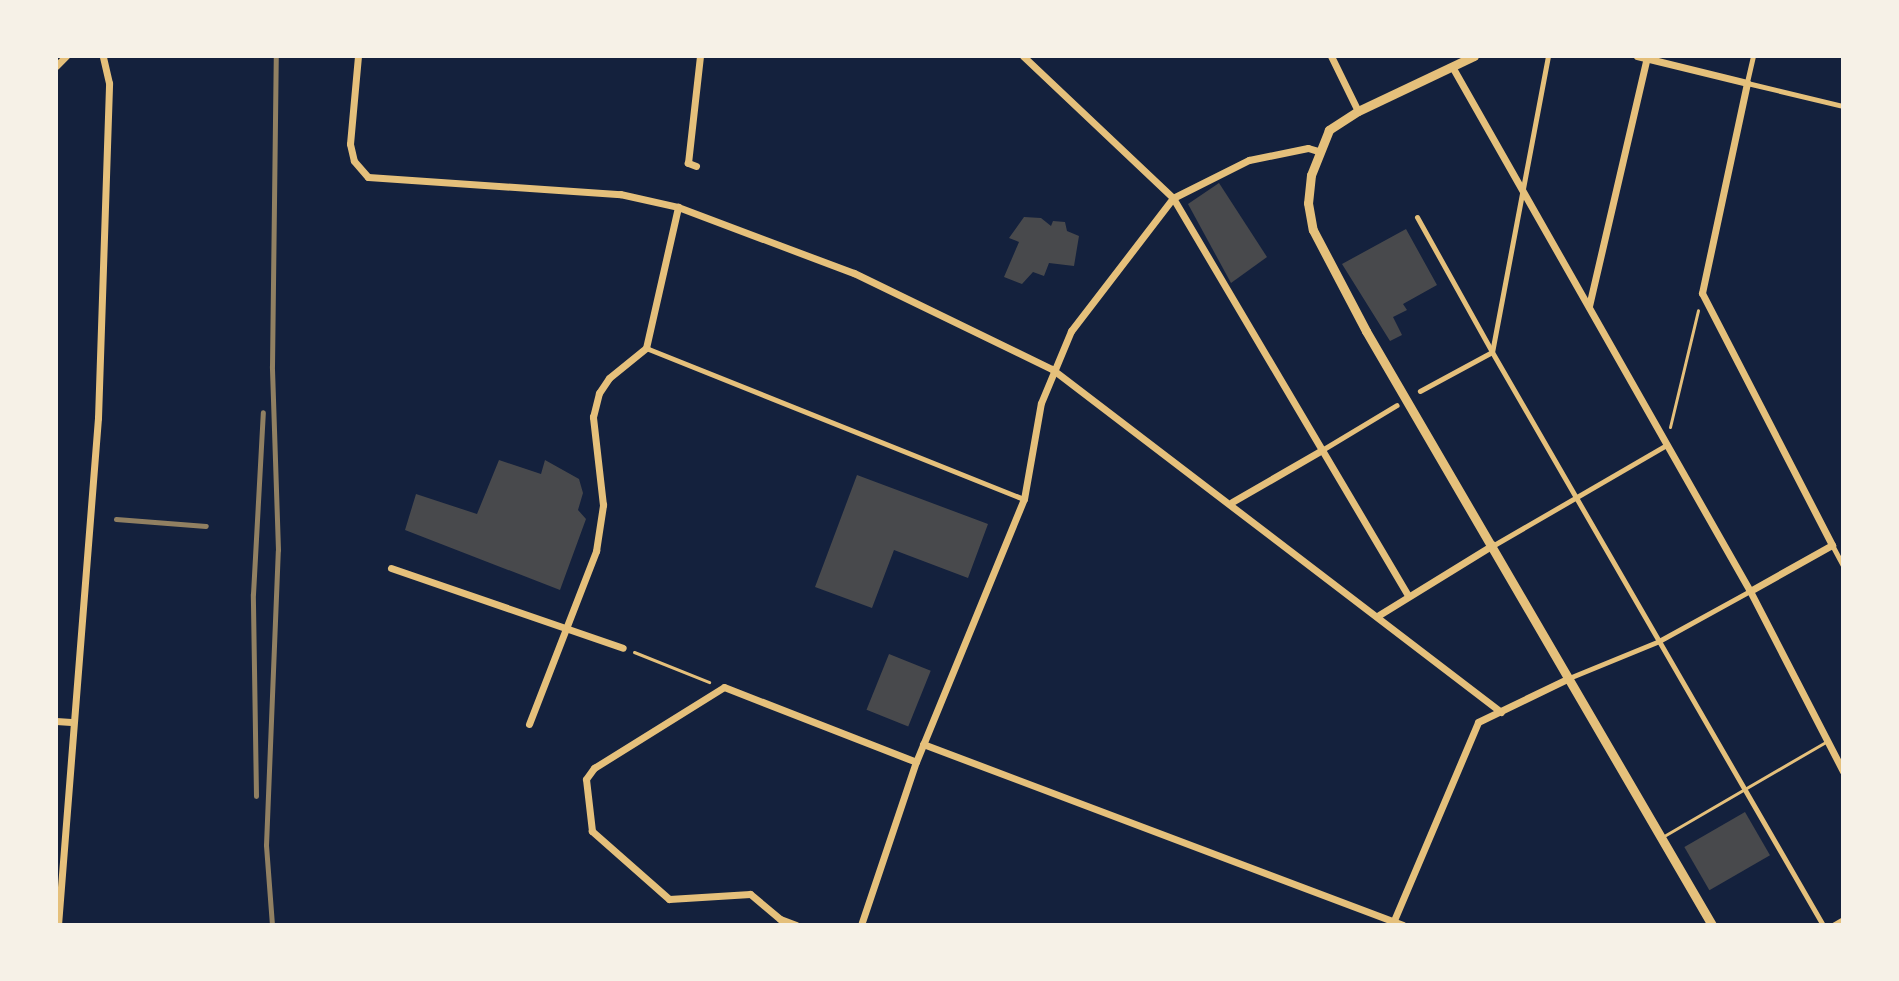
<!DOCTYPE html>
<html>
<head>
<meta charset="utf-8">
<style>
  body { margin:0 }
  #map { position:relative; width:1899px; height:981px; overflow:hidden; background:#14213d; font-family:Montserrat,sans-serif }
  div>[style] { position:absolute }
  .building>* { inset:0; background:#48494c; transform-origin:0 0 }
  .path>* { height:3px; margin:-1.5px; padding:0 1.5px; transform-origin:1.5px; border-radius:1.5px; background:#e5c07b }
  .service>* { height:3px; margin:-1.5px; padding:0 1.5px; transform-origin:1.5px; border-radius:1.5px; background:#e5c07b }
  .pedestrian>* { height:5px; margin:-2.5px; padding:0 2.5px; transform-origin:2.5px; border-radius:2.5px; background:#e5c07b }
  .minor>* { height:7px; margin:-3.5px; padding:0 3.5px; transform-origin:3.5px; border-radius:3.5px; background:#e5c07b }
  .tertiary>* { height:9px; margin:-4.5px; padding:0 4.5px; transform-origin:4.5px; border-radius:4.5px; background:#e5c07b }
  .rail>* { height:5px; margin:-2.5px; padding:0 2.5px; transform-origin:2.5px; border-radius:2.5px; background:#918062 }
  span { translate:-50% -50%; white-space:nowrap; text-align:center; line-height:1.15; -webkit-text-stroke:6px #f6f1e7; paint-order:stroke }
  .frame { position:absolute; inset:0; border:58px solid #f6f1e7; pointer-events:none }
</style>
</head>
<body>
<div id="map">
  <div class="building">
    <i style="clip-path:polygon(1219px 183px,1267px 257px,1231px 283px,1188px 204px)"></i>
    <i style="clip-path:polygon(1024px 217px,1041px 218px,1051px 226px,1053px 221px,1065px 222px,1067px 231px,1079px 236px,1074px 266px,1049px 263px,1044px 276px,1033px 272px,1022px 284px,1004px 277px,1019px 242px,1009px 238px)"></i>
    <i style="clip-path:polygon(1406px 229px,1437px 285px,1403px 304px,1407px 310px,1393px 317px,1402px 335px,1390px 341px,1342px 264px)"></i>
    <i style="clip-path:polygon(499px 460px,541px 474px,545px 460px,579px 479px,583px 493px,578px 510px,586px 519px,560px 590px,405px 530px,416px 494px,477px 514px)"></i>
    <i style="clip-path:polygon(857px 475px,988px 524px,968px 578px,894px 550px,872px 608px,815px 587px)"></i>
    <i style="left:889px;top:654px;width:45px;height:60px;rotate:22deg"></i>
    <i style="left:1745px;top:812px;width:50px;height:70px;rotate:60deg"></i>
  </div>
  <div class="path">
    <i style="left:1670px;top:427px;width:120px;rotate:-76.5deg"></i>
    <i style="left:634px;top:652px;width:81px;rotate:21.8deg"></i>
  </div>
  <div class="service">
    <i style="left:1664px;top:836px;width:189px;rotate:-30.2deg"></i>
  </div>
  <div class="pedestrian">
    <i style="left:1548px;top:56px;width:301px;rotate:100.7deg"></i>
    <i style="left:1492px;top:352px;width:662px;rotate:59.99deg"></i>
    <i style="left:1753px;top:56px;width:28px;rotate:103deg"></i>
    <i style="left:1747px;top:83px;width:99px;rotate:13.5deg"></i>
    <i style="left:1417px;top:217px;width:154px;rotate:60.9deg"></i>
    <i style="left:1492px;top:352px;width:82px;rotate:151.6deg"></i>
    <i style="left:646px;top:348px;width:407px;rotate:21.8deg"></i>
    <i style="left:1322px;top:450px;width:87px;rotate:-31deg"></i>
    <i style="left:1494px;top:545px;width:198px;rotate:-30.1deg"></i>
    <i style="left:1832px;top:545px;width:24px;rotate:62deg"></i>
    <i style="left:1569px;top:678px;width:97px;rotate:-22.3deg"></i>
    <i style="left:1659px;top:641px;width:104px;rotate:-28.8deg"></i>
    <i style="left:1833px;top:925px;width:12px;rotate:-31deg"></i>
  </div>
  <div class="minor">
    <i style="left:358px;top:56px;width:88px;rotate:95.2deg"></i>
    <i style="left:350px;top:144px;width:17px;rotate:77deg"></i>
    <i style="left:354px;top:161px;width:21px;rotate:49deg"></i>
    <i style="left:368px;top:177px;width:253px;rotate:3.9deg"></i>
    <i style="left:620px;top:194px;width:59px;rotate:12.6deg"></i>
    <i style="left:678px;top:207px;width:188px;rotate:20.6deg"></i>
    <i style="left:854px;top:273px;width:220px;rotate:25.9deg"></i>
    <i style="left:1052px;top:369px;width:565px;rotate:37.38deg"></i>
    <i style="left:1023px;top:56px;width:207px;rotate:43.4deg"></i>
    <i style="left:1173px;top:198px;width:460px;rotate:59.4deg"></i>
    <i style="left:1331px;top:56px;width:61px;rotate:63.9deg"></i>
    <i style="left:1637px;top:56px;width:113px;rotate:13.8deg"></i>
    <i style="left:1747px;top:83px;width:215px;rotate:102.1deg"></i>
    <i style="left:1702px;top:293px;width:284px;rotate:62.7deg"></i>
    <i style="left:1832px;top:545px;width:94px;rotate:150.7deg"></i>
    <i style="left:56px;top:66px;width:14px;rotate:-45deg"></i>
    <i style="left:1454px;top:70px;width:599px;rotate:60.4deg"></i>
    <i style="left:1750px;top:591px;width:203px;rotate:62.7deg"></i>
    <i style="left:696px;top:166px;width:9px;rotate:-159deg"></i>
    <i style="left:688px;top:163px;width:108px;rotate:-83.6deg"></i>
    <i style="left:1589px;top:306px;width:257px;rotate:-76.9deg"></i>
    <i style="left:1232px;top:502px;width:104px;rotate:-30deg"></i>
    <i style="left:391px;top:568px;width:245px;rotate:19deg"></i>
    <i style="left:1379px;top:615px;width:134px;rotate:-31.6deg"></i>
    <i style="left:56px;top:721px;width:15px;rotate:4deg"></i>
    <i style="left:529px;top:724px;width:186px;rotate:-68.8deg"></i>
    <i style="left:596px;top:551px;width:47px;rotate:-81.3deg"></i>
    <i style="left:603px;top:505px;width:89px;rotate:-96.5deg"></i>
    <i style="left:593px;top:417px;width:25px;rotate:-76deg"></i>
    <i style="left:599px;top:393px;width:18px;rotate:-56deg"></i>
    <i style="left:609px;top:378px;width:48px;rotate:-39deg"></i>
    <i style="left:646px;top:348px;width:145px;rotate:-77.2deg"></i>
    <i style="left:923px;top:744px;width:513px;rotate:20.66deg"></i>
    <i style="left:58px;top:925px;width:509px;rotate:-85.49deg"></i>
    <i style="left:98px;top:418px;width:335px;rotate:-88.1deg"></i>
    <i style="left:109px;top:83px;width:28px;rotate:-103deg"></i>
    <i style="left:796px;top:925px;width:17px;rotate:-159deg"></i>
    <i style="left:780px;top:919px;width:39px;rotate:-140deg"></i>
    <i style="left:750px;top:894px;width:81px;rotate:176.5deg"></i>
    <i style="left:669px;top:899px;width:103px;rotate:-138.6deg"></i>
    <i style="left:592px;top:831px;width:52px;rotate:-96.6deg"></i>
    <i style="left:586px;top:779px;width:14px;rotate:-54deg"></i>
    <i style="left:594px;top:768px;width:153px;rotate:-31.9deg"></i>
    <i style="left:724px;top:687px;width:206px;rotate:21.3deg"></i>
    <i style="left:861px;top:925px;width:172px;rotate:-71.4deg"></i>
    <i style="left:916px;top:762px;width:284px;rotate:-67.7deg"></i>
    <i style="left:1024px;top:499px;width:97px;rotate:-80deg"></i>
    <i style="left:1041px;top:403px;width:78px;rotate:-67.4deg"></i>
    <i style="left:1071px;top:331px;width:168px;rotate:-52.5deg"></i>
    <i style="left:1173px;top:198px;width:85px;rotate:-26.6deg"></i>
    <i style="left:1249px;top:160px;width:60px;rotate:-11.5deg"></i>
    <i style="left:1308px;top:148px;width:10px;rotate:17deg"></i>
    <i style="left:1392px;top:925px;width:220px;rotate:-67deg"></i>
    <i style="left:1478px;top:722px;width:101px;rotate:-25.8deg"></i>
  </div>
  <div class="tertiary">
    <i style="left:1474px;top:56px;width:128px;rotate:154.6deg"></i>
    <i style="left:1358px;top:111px;width:35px;rotate:147deg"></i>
    <i style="left:1329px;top:130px;width:48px;rotate:111.8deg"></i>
    <i style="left:1311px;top:175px;width:28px;rotate:96deg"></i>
    <i style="left:1308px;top:203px;width:27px;rotate:80deg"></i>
    <i style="left:1313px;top:230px;width:114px;rotate:62.3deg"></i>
    <i style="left:1366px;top:331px;width:687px;rotate:59.78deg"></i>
  </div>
  <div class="rail">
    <i style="left:116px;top:519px;width:90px;rotate:4.4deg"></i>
    <i style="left:256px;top:796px;width:202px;rotate:-90.9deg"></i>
    <i style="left:253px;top:594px;width:182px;rotate:-86.9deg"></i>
    <i style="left:272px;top:925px;width:80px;rotate:-94.3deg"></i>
    <i style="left:266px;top:845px;width:295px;rotate:-87.7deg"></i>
    <i style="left:278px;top:550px;width:184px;rotate:-91.9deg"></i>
    <i style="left:272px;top:366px;width:310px;rotate:-89.3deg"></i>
  </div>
  <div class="frame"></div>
</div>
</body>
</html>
